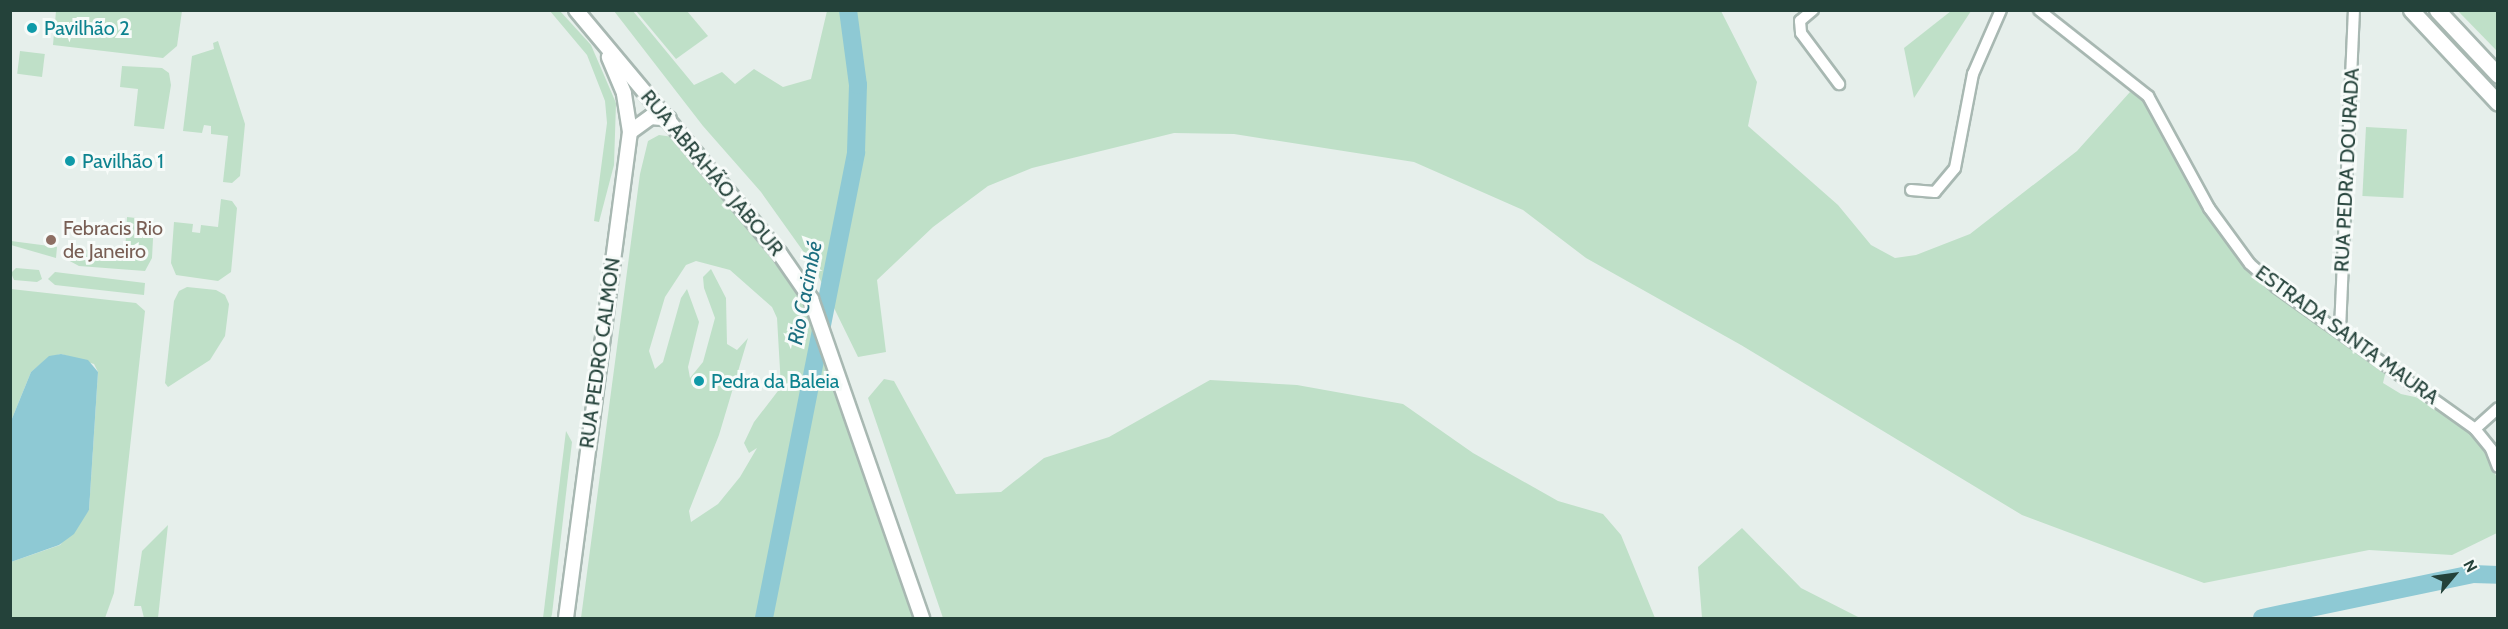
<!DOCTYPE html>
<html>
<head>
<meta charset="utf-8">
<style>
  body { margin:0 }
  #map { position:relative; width:2508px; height:629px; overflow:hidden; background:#e6efeb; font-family:Cabin,sans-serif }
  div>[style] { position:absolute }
  .green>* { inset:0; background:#bfe0c8; transform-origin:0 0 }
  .water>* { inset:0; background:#8ec9d4 }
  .river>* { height:18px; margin:-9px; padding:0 9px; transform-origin:9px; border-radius:9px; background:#8ec9d4 }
  .roads { filter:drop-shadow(2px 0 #a8b8b2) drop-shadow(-2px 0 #a8b8b2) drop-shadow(0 2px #a8b8b2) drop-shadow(0 -2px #a8b8b2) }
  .minor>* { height:10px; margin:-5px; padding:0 5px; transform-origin:5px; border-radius:5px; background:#fff }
  .tertiary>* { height:14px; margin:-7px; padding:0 7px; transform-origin:7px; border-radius:7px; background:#fff }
  .secondary>* { height:15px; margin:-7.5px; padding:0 7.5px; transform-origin:7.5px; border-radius:7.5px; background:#fff }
  .dots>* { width:16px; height:16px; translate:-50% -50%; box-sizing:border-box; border:3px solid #f7fbf9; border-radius:50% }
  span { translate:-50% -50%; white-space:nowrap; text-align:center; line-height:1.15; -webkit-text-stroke:6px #f7fbf9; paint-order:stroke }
  .culture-label { font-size:20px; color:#0d838f }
  .left { translate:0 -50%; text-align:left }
  .street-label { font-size:20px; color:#24423a }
  .education-label { font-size:20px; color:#785e54 }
  .water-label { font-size:21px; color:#1c6f80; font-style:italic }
  .frame { position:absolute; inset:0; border:12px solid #24423a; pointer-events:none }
  .north { position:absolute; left:2424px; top:545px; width:60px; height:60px; -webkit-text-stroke:4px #f7fbf9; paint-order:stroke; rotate:61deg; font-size:16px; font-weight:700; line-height:24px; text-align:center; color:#24423a }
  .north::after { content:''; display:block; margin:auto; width:21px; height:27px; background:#24423a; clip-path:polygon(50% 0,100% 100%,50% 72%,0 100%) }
</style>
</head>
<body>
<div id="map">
  <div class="green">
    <i style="clip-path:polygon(56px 11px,182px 11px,177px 46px,163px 58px,53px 45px)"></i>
    <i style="clip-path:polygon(550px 11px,560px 11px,591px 45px,616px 103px,614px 165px,599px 222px,594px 221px,607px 123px,605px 101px,587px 55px)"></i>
    <i style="clip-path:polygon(614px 11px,633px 11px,694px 85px,722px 72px,735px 84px,754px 69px,783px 87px,811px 79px,827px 11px,1721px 11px,1757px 82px,1748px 126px,1838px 205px,1871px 245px,1895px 258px,1916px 255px,1970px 234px,2077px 151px,2130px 92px,2142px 97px,2186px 179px,2235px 254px,2305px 312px,2387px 366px,2383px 383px,2401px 394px,2438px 402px,2474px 428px,2497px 478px,2497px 533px,2452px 555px,2369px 550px,2204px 583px,2022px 515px,1741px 345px,1586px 258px,1523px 210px,1414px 162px,1234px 134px,1174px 133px,1032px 168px,988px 186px,933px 227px,877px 280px,886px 352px,858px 357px,813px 265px,761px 192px,703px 126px)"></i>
    <i style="clip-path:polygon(636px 11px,687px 11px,708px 36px,676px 59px)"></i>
    <i style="clip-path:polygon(1951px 11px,1971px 11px,1914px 98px,1904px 48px)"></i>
    <i style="clip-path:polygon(2458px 11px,2497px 11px,2497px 51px)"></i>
    <i style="clip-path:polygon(218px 41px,245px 124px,240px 176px,232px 183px,223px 182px,228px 136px,211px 134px,211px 126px,204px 125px,202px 133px,183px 131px,192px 56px,214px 49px,213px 43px)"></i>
    <i style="left:20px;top:51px;width:25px;height:23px;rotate:7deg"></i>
    <i style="clip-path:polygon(122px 66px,162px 68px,169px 73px,171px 85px,164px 129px,134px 126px,138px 89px,120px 87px)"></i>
    <i style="left:2366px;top:127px;width:41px;height:69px;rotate:3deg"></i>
    <i style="clip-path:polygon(evenodd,659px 135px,673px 137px,801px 296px,817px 329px,913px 618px,581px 618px,640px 174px,648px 141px,659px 135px,696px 261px,730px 270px,772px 307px,777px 318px,781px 387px,754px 422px,744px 443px,749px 453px,757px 448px,740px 477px,718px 504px,691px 522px,689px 511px,719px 435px,748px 338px,737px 350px,727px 344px,726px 298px,711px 269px,703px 277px,704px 288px,715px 318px,703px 362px,690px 378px,688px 367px,699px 322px,687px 289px,681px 298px,663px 362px,655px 369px,649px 351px,665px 297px,686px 265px,696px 261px)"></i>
    <i style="clip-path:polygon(221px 199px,232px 201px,237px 208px,231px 272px,218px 281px,176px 275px,171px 263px,174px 222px,193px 224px,192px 232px,200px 233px,201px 225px,218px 227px)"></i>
    <i style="clip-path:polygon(127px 217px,154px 220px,152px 258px,145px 271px,79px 266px,66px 259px,66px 248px,125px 253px)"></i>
    <i style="clip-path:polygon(11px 241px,57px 247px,56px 258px,11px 245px)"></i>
    <i style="clip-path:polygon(16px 268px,39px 270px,42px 279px,37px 282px,14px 280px,11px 273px)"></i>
    <i style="clip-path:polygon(55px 272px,145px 283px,144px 295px,55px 285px,48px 279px)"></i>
    <i style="clip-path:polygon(187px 287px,216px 290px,225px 295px,229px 304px,225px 336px,210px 360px,168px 387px,165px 383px,174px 301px,179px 291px)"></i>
    <i style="clip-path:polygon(11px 289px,136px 303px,145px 311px,114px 593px,105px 618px,10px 618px,11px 562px,60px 545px,89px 510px,98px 372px,94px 364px,61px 354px,49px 357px,31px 372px,11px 421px)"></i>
    <i style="clip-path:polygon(884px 379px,894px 381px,956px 494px,1001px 492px,1044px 458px,1109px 437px,1210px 380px,1297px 385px,1403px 404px,1473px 453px,1558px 501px,1603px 514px,1621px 535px,1655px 618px,943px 618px,868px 398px)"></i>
    <i style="clip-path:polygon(566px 431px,572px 442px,552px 614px,551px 618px,543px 618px)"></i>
    <i style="clip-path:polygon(168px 525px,158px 618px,144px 618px,141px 606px,134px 606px,142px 551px)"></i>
    <i style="clip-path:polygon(1742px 528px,1801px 588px,1860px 618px,1702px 618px,1698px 567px)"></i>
  </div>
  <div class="water">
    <i style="clip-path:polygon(61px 354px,88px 360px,98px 372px,89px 510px,74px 534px,59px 545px,11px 562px,11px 421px,31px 372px,49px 356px)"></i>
  </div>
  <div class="river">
    <i style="left:764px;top:618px;width:475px;rotate:-78.8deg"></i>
    <i style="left:856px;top:152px;width:67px;rotate:-88.3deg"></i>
    <i style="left:858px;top:85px;width:76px;rotate:-97.6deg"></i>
    <i style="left:2262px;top:618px;width:216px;rotate:-11.8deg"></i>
    <i style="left:2473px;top:574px;width:25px;rotate:2deg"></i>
  </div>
  <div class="roads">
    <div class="minor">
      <i style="left:1813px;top:10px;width:17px;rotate:140deg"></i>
      <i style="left:1800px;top:21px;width:12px;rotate:85deg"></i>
      <i style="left:1801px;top:33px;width:64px;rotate:53.3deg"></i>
      <i style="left:2039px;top:10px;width:139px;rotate:38.3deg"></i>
      <i style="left:2148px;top:96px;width:128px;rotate:61.4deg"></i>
      <i style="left:2209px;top:208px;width:69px;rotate:53.8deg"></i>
      <i style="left:2250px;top:264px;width:35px;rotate:41deg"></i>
      <i style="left:2276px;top:287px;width:244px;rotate:35.5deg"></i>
      <i style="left:2475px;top:429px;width:26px;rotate:51deg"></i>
      <i style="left:2491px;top:449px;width:19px;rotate:69deg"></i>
      <i style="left:1911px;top:190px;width:24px;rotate:5deg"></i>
      <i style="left:1935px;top:192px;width:31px;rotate:-50deg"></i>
      <i style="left:1955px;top:168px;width:96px;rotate:-79.2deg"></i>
      <i style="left:1973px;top:74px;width:70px;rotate:-66.4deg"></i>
      <i style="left:2340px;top:330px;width:320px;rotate:-87.5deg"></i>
      <i style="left:2475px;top:429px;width:31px;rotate:-42deg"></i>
    </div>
    <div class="tertiary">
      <i style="left:576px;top:10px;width:318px;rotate:50.1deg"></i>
      <i style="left:780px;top:254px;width:55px;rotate:55.4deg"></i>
      <i style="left:811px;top:299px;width:338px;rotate:70.8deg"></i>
      <i style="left:630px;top:132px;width:26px;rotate:-36deg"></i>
      <i style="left:651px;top:117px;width:18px;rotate:6deg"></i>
      <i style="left:566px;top:618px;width:490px;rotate:-82.5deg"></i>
      <i style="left:630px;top:132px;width:39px;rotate:-99deg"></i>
      <i style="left:624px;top:93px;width:39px;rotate:-113deg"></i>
    </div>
    <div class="secondary">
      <i style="left:2411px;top:10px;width:127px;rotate:46.9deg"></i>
      <i style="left:2437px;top:10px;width:89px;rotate:46.8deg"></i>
    </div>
  </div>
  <div class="dots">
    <i style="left:32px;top:28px;background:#0f9aa8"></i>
    <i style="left:70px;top:161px;background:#0f9aa8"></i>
    <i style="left:51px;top:240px;background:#8d6e63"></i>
    <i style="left:699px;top:381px;background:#0f9aa8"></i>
  </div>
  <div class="culture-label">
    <span class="left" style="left:44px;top:28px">Pavilhão 2</span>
    <span class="left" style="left:82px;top:161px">Pavilhão 1</span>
    <span class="left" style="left:711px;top:381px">Pedra da Baleia</span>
  </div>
  <div class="street-label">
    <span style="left:2347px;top:170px;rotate:-87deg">RUA PEDRA DOURADA</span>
    <span style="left:712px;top:173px;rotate:50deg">RUA ABRAHÃO JABOUR</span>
    <span style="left:2347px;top:335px;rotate:36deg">ESTRADA SANTA MAURA</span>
    <span style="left:600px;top:353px;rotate:-82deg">RUA PEDRO CALMON</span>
  </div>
  <div class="education-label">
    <span class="left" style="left:63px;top:240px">Febracis Rio<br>de Janeiro</span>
  </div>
  <div class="water-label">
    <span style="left:805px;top:293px;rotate:-79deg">Rio Cacimbé</span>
  </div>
  <div class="frame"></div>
  <div class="north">N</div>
</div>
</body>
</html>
